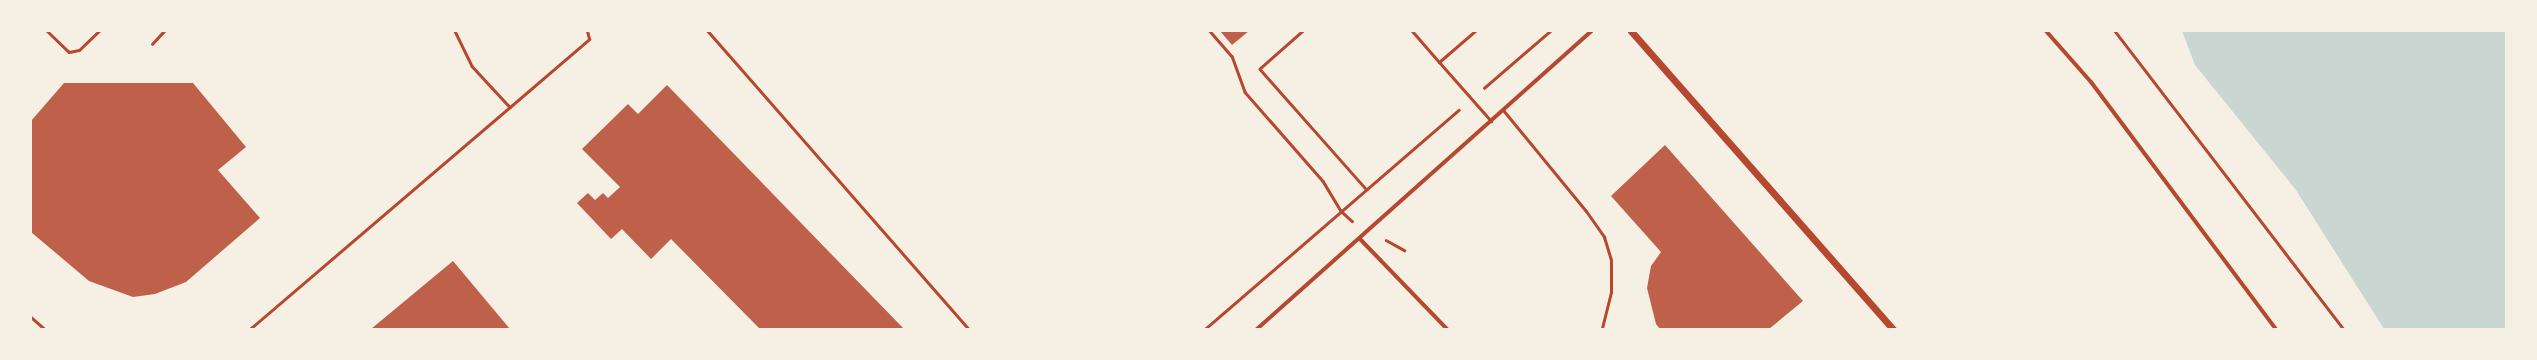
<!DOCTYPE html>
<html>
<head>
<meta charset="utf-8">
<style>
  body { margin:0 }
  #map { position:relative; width:2537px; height:360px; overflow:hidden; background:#f6efe4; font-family:"Work Sans",sans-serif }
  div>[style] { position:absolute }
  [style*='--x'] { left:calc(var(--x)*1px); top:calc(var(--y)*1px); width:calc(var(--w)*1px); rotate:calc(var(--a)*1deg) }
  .water>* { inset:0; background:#c9d6d2 }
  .building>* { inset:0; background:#bf614a }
  .path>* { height:2.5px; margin:-1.25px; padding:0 1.25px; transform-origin:1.25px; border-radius:1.25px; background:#b5482f }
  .service>* { height:3px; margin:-1.5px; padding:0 1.5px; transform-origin:1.5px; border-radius:1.5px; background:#b5482f }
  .minor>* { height:4px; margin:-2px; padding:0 2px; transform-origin:2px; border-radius:2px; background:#b5482f }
  .tertiary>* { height:7px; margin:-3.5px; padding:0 3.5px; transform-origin:3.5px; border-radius:3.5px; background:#b5482f }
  span { translate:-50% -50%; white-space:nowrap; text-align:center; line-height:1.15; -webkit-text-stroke:4px #f6efe4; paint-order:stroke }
  .frame { position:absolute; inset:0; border:32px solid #f6efe4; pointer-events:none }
</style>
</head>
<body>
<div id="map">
  <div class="water">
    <i style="clip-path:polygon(2182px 31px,2506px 31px,2506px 329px,2384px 329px,2296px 190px,2195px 65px)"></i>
  </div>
  <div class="building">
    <i style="clip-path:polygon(1220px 31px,1249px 31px,1232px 45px)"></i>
    <i style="clip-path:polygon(64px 83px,193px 83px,246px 147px,218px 170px,260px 218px,186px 282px,155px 294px,133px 297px,89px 281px,31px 232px,31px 121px)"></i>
    <i style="clip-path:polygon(667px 85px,904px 329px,760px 329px,671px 239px,651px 259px,622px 229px,611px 239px,577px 203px,588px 193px,595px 200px,603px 193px,608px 198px,620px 187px,582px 149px,628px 104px,638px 114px)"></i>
    <i style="clip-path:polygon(1665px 145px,1803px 301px,1769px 329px,1660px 329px,1656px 324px,1647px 288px,1651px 266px,1661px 252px,1611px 196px)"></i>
    <i style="clip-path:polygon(453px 261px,510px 329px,371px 329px)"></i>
  </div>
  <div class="path">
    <i style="--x:455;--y:31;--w:39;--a:64"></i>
    <i style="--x:472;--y:66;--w:56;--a:47.2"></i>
    <i style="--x:708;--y:31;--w:396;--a:48.8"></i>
    <i style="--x:1210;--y:31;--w:33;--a:49"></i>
    <i style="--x:1232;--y:56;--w:38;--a:70"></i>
    <i style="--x:1245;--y:92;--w:118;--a:48.8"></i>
    <i style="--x:1323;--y:181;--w:35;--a:59"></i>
    <i style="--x:1341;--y:211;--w:15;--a:42"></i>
    <i style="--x:1303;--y:31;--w:57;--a:138.5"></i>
    <i style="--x:1260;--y:69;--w:160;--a:48.5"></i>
    <i style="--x:2115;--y:31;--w:376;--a:52.5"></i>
    <i style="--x:152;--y:44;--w:18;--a:-47"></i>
    <i style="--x:1484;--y:88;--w:87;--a:-40.8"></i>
    <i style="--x:1386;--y:240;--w:21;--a:29"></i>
    <i style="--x:31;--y:317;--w:18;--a:41"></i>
    <i style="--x:250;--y:329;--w:446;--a:-40.5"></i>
    <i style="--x:589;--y:39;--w:8;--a:-104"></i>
    <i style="--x:1205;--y:329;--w:335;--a:-40.8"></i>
  </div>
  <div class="service">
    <i style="--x:47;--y:31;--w:30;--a:44"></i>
    <i style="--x:69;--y:52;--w:10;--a:-11"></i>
    <i style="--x:79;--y:50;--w:28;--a:-44"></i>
    <i style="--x:1412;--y:31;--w:41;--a:48.9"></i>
    <i style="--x:1439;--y:62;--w:48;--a:-40.7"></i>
    <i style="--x:1439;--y:62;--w:79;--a:48.6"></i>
    <i style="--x:1503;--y:110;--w:131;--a:50.6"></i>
    <i style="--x:1586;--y:211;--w:32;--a:55"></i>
    <i style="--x:1604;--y:237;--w:24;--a:73"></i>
    <i style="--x:1611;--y:260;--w:32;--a:90"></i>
    <i style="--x:1611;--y:292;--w:38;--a:104"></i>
  </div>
  <div class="minor">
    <i style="--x:2046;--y:31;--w:68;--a:48.6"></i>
    <i style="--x:2091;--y:82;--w:309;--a:53.2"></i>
    <i style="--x:1360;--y:239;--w:125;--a:46"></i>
    <i style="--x:1257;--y:329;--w:448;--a:-41.7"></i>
  </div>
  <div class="tertiary">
    <i style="--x:1631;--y:31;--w:397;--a:48.7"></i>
  </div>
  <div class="frame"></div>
</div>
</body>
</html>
